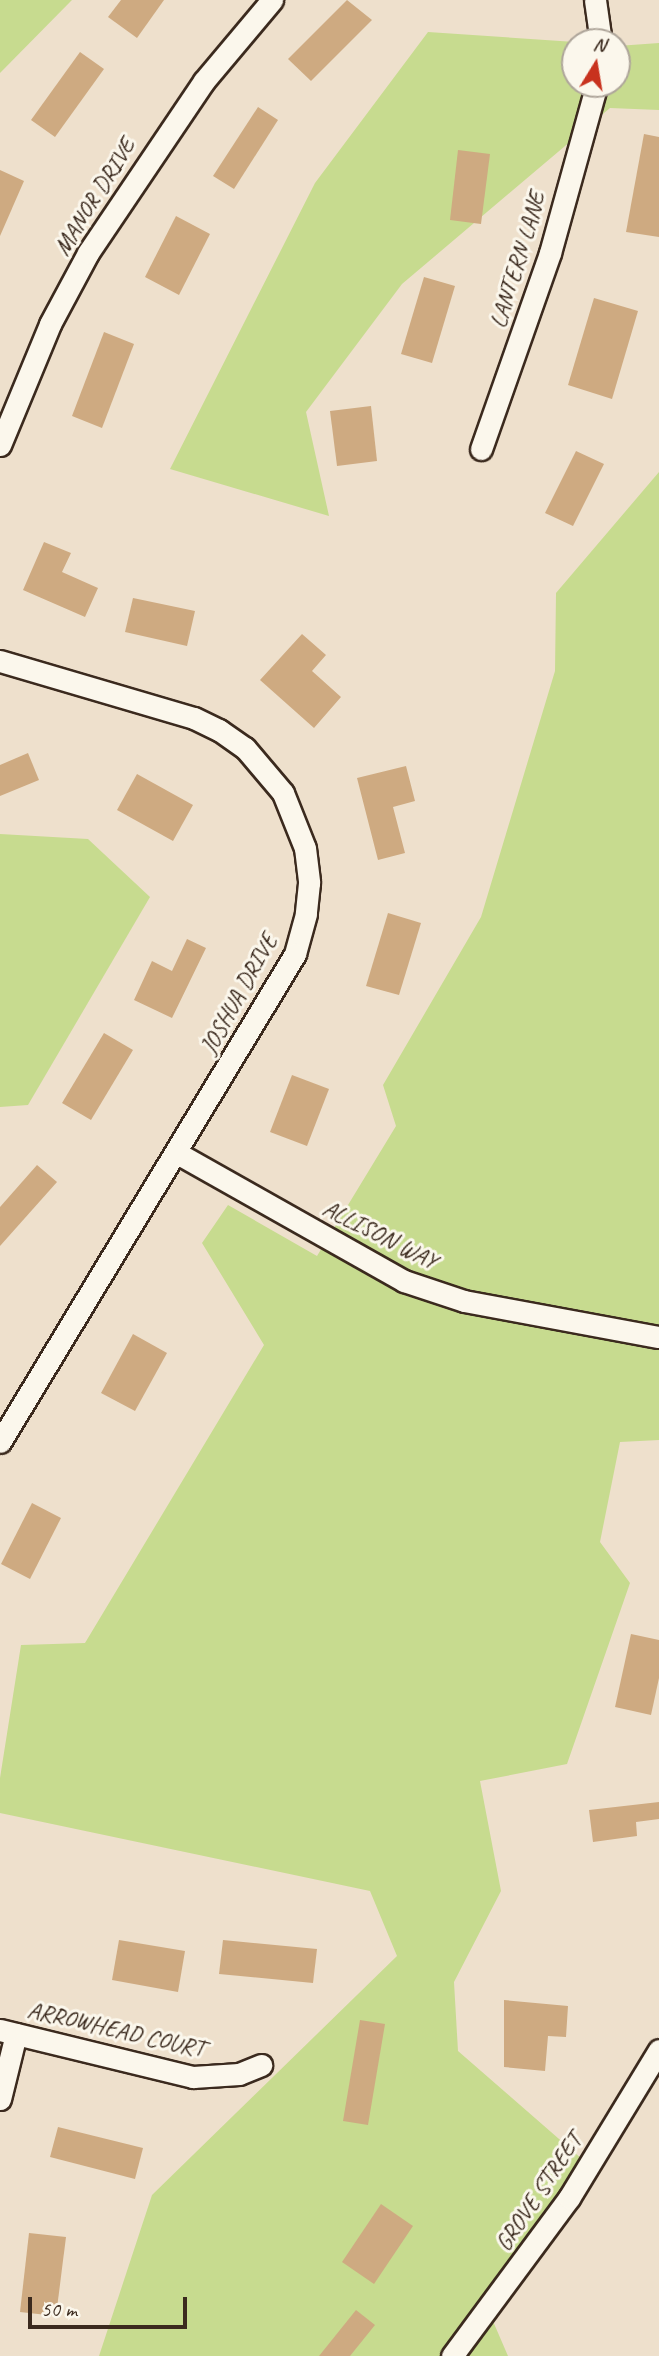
<!DOCTYPE html>
<html>
<head>
<meta charset="utf-8">
<style>
  body { margin:0 }
  #map { position:relative; width:659px; height:2356px; overflow:hidden; background:#eee0cc; font-family:Caveat,sans-serif }
  div>[style] { position:absolute }
  [style*='--x'] { left:calc(var(--x)*1px); top:calc(var(--y)*1px); width:calc(var(--w)*1px); rotate:calc(var(--a)*1deg) }
  .green>* { inset:0; background:#c7db8f }
  .building>* { inset:0; background:#ceaa81 }
  .roads { filter:drop-shadow(2px 0 #3b2a1e) drop-shadow(-2px 0 #3b2a1e) drop-shadow(0 2px #3b2a1e) drop-shadow(0 -2px #3b2a1e) }
  .street>* { height:21px; margin:-10.5px; padding:0 10.5px; transform-origin:10.5px; border-radius:10.5px; background:#fbf7ec }
  span { translate:-50% -50%; white-space:nowrap; text-align:center; line-height:1.15; -webkit-text-stroke:6px #fbf7ec; paint-order:stroke }
  .street-label { font-size:24px; color:#3b2a1e }
  .north { position:absolute; left:561px; top:28px; width:70px; height:70px; box-sizing:border-box; background:#fbf7ec; border:2px solid #aea59a; border-radius:50%; rotate:11deg; font-size:19px; font-weight:700; line-height:28px; text-align:center; color:#3b2a1e }
  .north::after { content:''; display:block; margin:auto; width:24px; height:32px; background:#c8321e; clip-path:polygon(50% 0,100% 100%,50% 72%,0 100%) }
  .scale { position:absolute; left:28px; top:2297px; width:159px; height:32px; box-sizing:border-box; border:4px solid #3b2a1e; border-top:0; padding-left:9px; font-size:21px; line-height:24px; white-space:nowrap; color:#3b2a1e; -webkit-text-stroke:5px #fbf7ec; paint-order:stroke }
</style>
</head>
<body>
<div id="map">
  <div class="green">
    <i style="clip-path:polygon(0 0,72px 0,0 73px)"></i>
    <i style="clip-path:polygon(428px 32px,575px 42px,575px 84px,617px 84px,617px 46px,659px 43px,659px 110px,610px 108px,402px 284px,306px 412px,329px 516px,170px 469px,315px 183px)"></i>
    <i style="clip-path:polygon(659px 472px,659px 1440px,620px 1442px,600px 1542px,630px 1583px,567px 1764px,480px 1781px,501px 1891px,454px 1982px,458px 2051px,590px 2166px,489px 2312px,508px 2356px,99px 2356px,152px 2195px,397px 1956px,370px 1891px,0 1813px,0 1778px,21px 1645px,85px 1643px,264px 1345px,202px 1243px,228px 1205px,317px 1256px,396px 1126px,383px 1085px,481px 917px,555px 671px,556px 593px)"></i>
    <i style="clip-path:polygon(0 834px,88px 839px,150px 897px,28px 1105px,0 1107px)"></i>
  </div>
  <div class="building">
    <i style="clip-path:polygon(121px 0,164px 0,137px 38px,108px 17px)"></i>
    <i style="clip-path:polygon(347px 0,372px 20px,311px 81px,288px 59px)"></i>
    <i style="clip-path:polygon(80px 52px,104px 69px,55px 137px,31px 120px)"></i>
    <i style="clip-path:polygon(258px 107px,278px 120px,234px 189px,213px 176px)"></i>
    <i style="clip-path:polygon(644px 134px,659px 137px,659px 237px,626px 232px)"></i>
    <i style="clip-path:polygon(458px 150px,490px 154px,481px 224px,450px 220px)"></i>
    <i style="clip-path:polygon(0 170px,24px 181px,0 236px)"></i>
    <i style="clip-path:polygon(176px 216px,210px 234px,179px 295px,145px 277px)"></i>
    <i style="clip-path:polygon(424px 277px,455px 286px,432px 363px,401px 354px)"></i>
    <i style="clip-path:polygon(594px 298px,638px 311px,612px 399px,568px 385px)"></i>
    <i style="clip-path:polygon(104px 332px,134px 344px,102px 428px,72px 416px)"></i>
    <i style="clip-path:polygon(371px 406px,377px 461px,337px 466px,330px 411px)"></i>
    <i style="clip-path:polygon(576px 451px,604px 464px,573px 526px,545px 513px)"></i>
    <i style="clip-path:polygon(44px 542px,71px 553px,62px 572px,98px 588px,85px 617px,23px 590px)"></i>
    <i style="clip-path:polygon(133px 598px,195px 611px,187px 646px,125px 632px)"></i>
    <i style="clip-path:polygon(302px 634px,326px 655px,312px 671px,341px 697px,314px 728px,260px 680px)"></i>
    <i style="clip-path:polygon(28px 753px,39px 780px,0 796px,0 765px)"></i>
    <i style="clip-path:polygon(406px 766px,415px 801px,393px 807px,405px 853px,378px 860px,357px 778px)"></i>
    <i style="clip-path:polygon(137px 774px,193px 805px,173px 841px,117px 810px)"></i>
    <i style="clip-path:polygon(388px 913px,421px 923px,399px 995px,366px 986px)"></i>
    <i style="clip-path:polygon(187px 939px,206px 948px,172px 1018px,134px 1000px,152px 961px,172px 971px)"></i>
    <i style="clip-path:polygon(104px 1033px,133px 1050px,91px 1120px,62px 1103px)"></i>
    <i style="clip-path:polygon(292px 1075px,329px 1089px,307px 1146px,270px 1132px)"></i>
    <i style="clip-path:polygon(37px 1165px,57px 1182px,0 1246px,0 1207px)"></i>
    <i style="clip-path:polygon(133px 1334px,167px 1353px,135px 1411px,101px 1393px)"></i>
    <i style="clip-path:polygon(32px 1503px,61px 1518px,30px 1579px,1px 1564px)"></i>
    <i style="clip-path:polygon(631px 1634px,659px 1640px,659px 1678px,651px 1715px,615px 1707px)"></i>
    <i style="clip-path:polygon(659px 1802px,659px 1819px,636px 1822px,637px 1836px,593px 1842px,589px 1810px)"></i>
    <i style="clip-path:polygon(119px 1940px,185px 1951px,178px 1992px,112px 1980px)"></i>
    <i style="clip-path:polygon(223px 1940px,317px 1949px,313px 1983px,219px 1974px)"></i>
    <i style="clip-path:polygon(504px 2000px,568px 2006px,566px 2037px,548px 2036px,545px 2071px,504px 2067px)"></i>
    <i style="clip-path:polygon(360px 2020px,385px 2024px,368px 2125px,343px 2121px)"></i>
    <i style="clip-path:polygon(58px 2127px,143px 2148px,135px 2179px,50px 2157px)"></i>
    <i style="clip-path:polygon(381px 2204px,413px 2226px,374px 2284px,342px 2262px)"></i>
    <i style="clip-path:polygon(29px 2233px,66px 2237px,56px 2316px,20px 2312px)"></i>
    <i style="clip-path:polygon(356px 2310px,375px 2325px,350px 2356px,319px 2356px)"></i>
  </div>
  <div class="roads">
    <div class="street">
      <i style="--x:595;--y:0;--w:42;--a:81.9"></i>
      <i style="--x:0;--y:445;--w:131;--a:-67.5"></i>
      <i style="--x:50;--y:324;--w:81;--a:-61.8"></i>
      <i style="--x:88;--y:253;--w:207;--a:-56"></i>
      <i style="--x:204;--y:81;--w:106;--a:-50"></i>
      <i style="--x:481;--y:449;--w:208;--a:-70.6"></i>
      <i style="--x:550;--y:253;--w:175;--a:-74.5"></i>
      <i style="--x:0;--y:661;--w:202;--a:16.4"></i>
      <i style="--x:194;--y:718;--w:28;--a:26"></i>
      <i style="--x:219;--y:730;--w:32;--a:35"></i>
      <i style="--x:245;--y:748;--w:59;--a:49.8"></i>
      <i style="--x:283;--y:793;--w:59;--a:68.2"></i>
      <i style="--x:305;--y:848;--w:35;--a:83"></i>
      <i style="--x:309;--y:883;--w:31;--a:96"></i>
      <i style="--x:306;--y:914;--w:41;--a:105.4"></i>
      <i style="--x:295;--y:954;--w:570;--a:121.15"></i>
      <i style="--x:177;--y:1153;--w:261;--a:29.4"></i>
      <i style="--x:404;--y:1281;--w:63;--a:18.4"></i>
      <i style="--x:464;--y:1301;--w:198;--a:10.5"></i>
      <i style="--x:0;--y:2030;--w:199;--a:13.7"></i>
      <i style="--x:193;--y:2077;--w:46;--a:-3.7"></i>
      <i style="--x:239;--y:2074;--w:24;--a:-22"></i>
      <i style="--x:0;--y:2099;--w:67;--a:-76.2"></i>
      <i style="--x:452;--y:2356;--w:197;--a:-53.5"></i>
      <i style="--x:569;--y:2198;--w:173;--a:-58.7"></i>
    </div>
  </div>
  <div class="street-label">
    <span style="left:95px;top:197px;rotate:-58deg">MANOR DRIVE</span>
    <span style="left:518px;top:260px;rotate:-73deg">LANTERN LANE</span>
    <span style="left:239px;top:994px;rotate:-61deg">JOSHUA DRIVE</span>
    <span style="left:380px;top:1235px;rotate:27deg">ALLISON WAY</span>
    <span style="left:116px;top:2030px;rotate:13deg">ARROWHEAD COURT</span>
    <span style="left:539px;top:2192px;rotate:-56deg">GROVE STREET</span>
  </div>
  <div class="north">N</div>
  <div class="scale">50 m</div>
</div>
</body>
</html>
